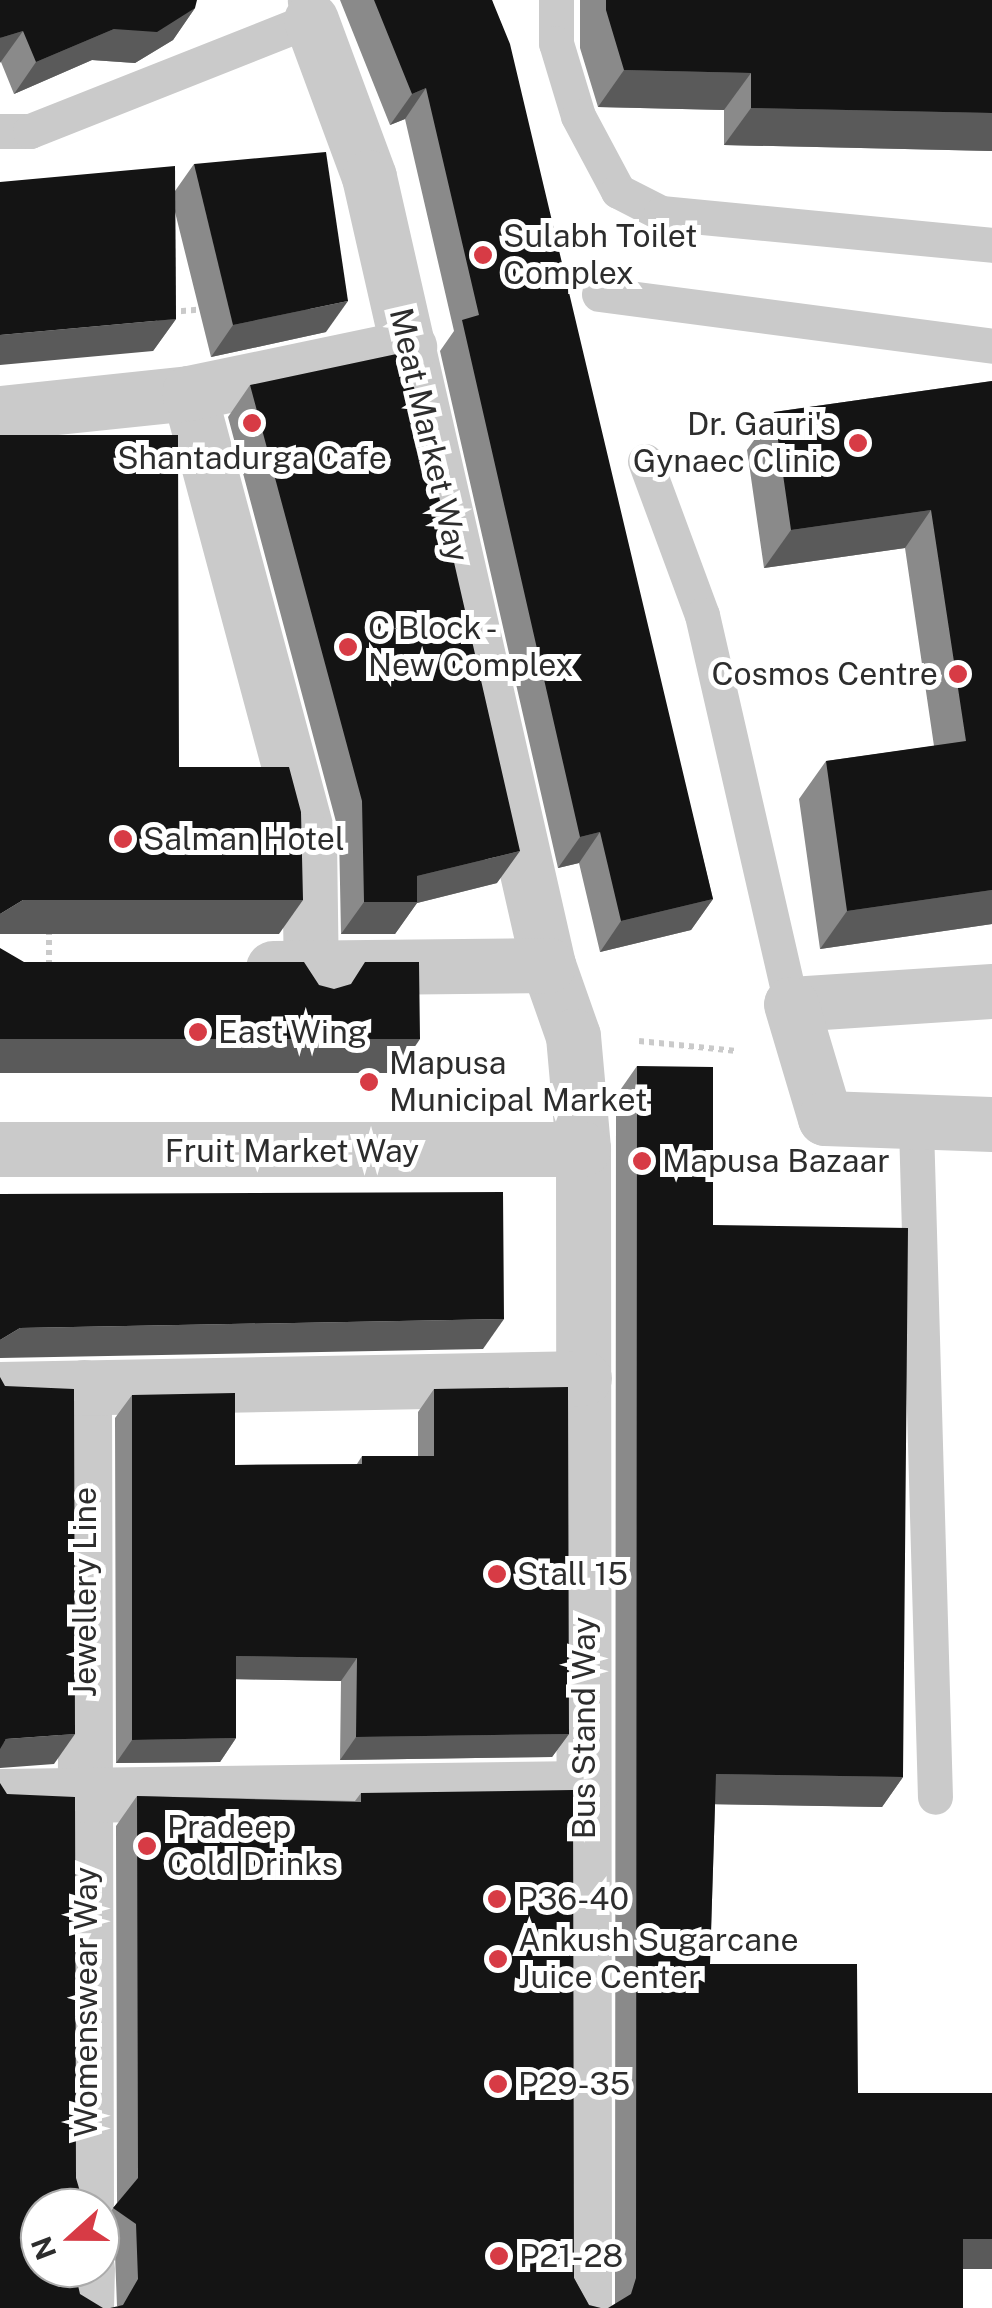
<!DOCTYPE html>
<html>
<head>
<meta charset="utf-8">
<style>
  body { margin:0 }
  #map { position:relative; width:992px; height:2308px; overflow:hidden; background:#fff; font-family:"Public Sans",sans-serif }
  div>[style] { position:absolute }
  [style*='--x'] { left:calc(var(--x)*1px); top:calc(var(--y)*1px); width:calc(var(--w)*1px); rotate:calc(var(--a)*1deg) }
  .path>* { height:6px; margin-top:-3px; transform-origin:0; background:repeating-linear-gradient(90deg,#cacaca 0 5px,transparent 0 10px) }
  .lane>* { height:35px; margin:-17.5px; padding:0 17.5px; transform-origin:17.5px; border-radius:17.5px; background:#cacaca }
  .street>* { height:55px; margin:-27.5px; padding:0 27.5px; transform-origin:27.5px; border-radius:27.5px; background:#cacaca }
  .wall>* { inset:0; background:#8a8a8a }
  .shaded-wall>* { inset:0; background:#5a5a5a }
  .building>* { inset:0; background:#141414 }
  .dots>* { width:28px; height:28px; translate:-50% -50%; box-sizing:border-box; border:5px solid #fff; border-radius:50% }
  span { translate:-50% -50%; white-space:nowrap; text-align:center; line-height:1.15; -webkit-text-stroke:10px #fff; paint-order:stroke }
  .poi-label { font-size:32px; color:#2d2d2d }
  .left { translate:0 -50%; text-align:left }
  .right { translate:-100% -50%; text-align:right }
  .street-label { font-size:32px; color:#2d2d2d }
  .north { position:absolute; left:20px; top:2188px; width:100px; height:100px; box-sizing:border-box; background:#fff; border:2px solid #ababab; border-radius:50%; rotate:249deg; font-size:28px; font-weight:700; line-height:40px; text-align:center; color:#2d2d2d }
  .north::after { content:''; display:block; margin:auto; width:35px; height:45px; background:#d73b45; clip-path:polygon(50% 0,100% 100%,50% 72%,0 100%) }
</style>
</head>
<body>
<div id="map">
  <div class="path">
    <i style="--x:171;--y:312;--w:32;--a:-5"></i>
    <i style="--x:49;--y:965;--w:38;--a:-90"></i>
    <i style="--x:639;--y:1041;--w:98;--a:5.9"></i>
  </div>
  <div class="lane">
    <i style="--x:556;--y:0;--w:43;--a:90"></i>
    <i style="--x:556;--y:43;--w:76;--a:73.2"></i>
    <i style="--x:578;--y:116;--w:85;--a:61.9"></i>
    <i style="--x:618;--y:191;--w:48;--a:27.1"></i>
    <i style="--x:661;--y:213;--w:333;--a:5.5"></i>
    <i style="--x:0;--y:131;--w:30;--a:0"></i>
    <i style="--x:30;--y:131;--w:302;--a:-21.6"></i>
    <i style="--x:311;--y:20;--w:20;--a:-108"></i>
    <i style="--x:599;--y:294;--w:396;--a:7.5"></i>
    <i style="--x:645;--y:461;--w:164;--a:69.7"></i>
    <i style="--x:702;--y:615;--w:399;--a:77.1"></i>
    <i style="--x:916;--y:1126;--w:671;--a:88.38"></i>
  </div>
  <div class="street">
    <i style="--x:311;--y:20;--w:167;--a:69.7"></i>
    <i style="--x:369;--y:177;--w:808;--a:77.2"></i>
    <i style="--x:548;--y:965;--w:75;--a:70.6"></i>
    <i style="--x:573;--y:1036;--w:113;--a:84.9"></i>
    <i style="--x:583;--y:1149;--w:1159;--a:89.95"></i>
    <i style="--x:189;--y:393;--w:464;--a:75"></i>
    <i style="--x:309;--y:841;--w:151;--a:89.2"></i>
    <i style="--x:0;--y:413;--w:190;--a:-6"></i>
    <i style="--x:189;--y:393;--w:225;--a:-11.8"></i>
    <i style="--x:273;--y:968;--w:275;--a:-0.6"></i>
    <i style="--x:992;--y:991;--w:201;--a:176.3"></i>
    <i style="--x:791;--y:1004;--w:119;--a:73.4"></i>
    <i style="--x:825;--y:1118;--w:167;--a:2.1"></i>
    <i style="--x:0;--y:1149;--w:583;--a:0"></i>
    <i style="--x:84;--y:1387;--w:821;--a:89.86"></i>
    <i style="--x:0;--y:1389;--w:584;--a:-1.08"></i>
    <i style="--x:0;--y:1796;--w:583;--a:-0.79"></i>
    <i style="--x:86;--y:2308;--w:40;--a:-88.6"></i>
  </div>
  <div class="wall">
    <i style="clip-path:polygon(0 0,195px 8px,173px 40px,135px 63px,92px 60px,14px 94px,1px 62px)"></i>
    <i style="clip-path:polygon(340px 0,492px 0,713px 899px,691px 930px,600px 952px,579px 863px,558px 868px,440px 351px,454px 331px,405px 119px,390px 125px)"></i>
    <i style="clip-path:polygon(580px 0,992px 0,992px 151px,724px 145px,724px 110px,598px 107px,580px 48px)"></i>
    <i style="clip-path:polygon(194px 164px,326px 332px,211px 357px,175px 212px,176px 319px,153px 351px,175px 191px)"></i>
    <i style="clip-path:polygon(992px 381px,992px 924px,820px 949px,799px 799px,826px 761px,934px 746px,905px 548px,764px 568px,747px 450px,774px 412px)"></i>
    <i style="clip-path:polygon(250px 385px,497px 883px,417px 903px,395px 934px,341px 934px,339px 833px,228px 417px)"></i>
    <i style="clip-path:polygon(637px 1066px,713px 1225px,903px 1777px,882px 1807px,715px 1804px,710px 1964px,858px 2093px,992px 2269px,963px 2269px,615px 2304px,616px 1096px)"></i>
    <i style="clip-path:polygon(434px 1389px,569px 1734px,552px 1757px,340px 1760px,341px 1681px,236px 1679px,236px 1738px,220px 1762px,116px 1763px,115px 1418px,132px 1395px,235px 1465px,357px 1464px,362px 1456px,418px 1456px,418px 1412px)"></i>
    <i style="clip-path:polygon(361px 1793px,574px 2278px,589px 2305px,117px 2306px,115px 2254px,100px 2244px,100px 2226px,117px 2203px,116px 1826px,137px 1796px,355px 1801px)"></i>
  </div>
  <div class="shaded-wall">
    <i style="clip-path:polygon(195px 8px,173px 40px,135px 63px,92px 60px,14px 94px,36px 62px,114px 29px)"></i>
    <i style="clip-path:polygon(23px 31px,0 63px,0 38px)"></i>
    <i style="clip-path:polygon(624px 70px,751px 73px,724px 110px,598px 107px)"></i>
    <i style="clip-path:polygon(426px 88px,405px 119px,390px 125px,412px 94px)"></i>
    <i style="clip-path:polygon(751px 108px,992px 113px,992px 151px,724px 145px)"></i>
    <i style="clip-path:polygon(348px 301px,326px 332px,211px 357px,233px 325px)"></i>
    <i style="clip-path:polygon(176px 319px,153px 351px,0 365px,0 335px)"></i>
    <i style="clip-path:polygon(931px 510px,905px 548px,764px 568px,791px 530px)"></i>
    <i style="clip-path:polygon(600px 832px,579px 863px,558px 868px,580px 837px)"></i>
    <i style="clip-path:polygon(520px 851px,497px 883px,417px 903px,395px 934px,341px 934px,364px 902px,417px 876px)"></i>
    <i style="clip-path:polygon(992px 890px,992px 924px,820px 949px,847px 911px)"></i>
    <i style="clip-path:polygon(713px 899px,691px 930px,600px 952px,621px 921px)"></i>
    <i style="clip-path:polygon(23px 900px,303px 900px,279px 934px,0 934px,0 914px)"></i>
    <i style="clip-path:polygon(0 1039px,420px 1039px,397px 1073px,0 1073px)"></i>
    <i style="clip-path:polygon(504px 1319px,483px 1349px,0 1358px,0 1340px,20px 1328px)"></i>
    <i style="clip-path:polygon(236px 1656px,357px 1658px,341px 1681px,219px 1679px)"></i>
    <i style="clip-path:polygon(75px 1734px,54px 1764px,0 1768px,0 1747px,6px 1739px)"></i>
    <i style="clip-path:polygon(569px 1734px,552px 1757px,340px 1760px,356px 1737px)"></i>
    <i style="clip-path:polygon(236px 1738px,220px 1762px,116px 1763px,132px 1740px)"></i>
    <i style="clip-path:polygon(716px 1774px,903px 1777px,882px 1807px,695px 1804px)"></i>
    <i style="clip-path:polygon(963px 2239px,992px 2239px,992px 2269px,942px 2269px)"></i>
  </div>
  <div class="building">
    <i style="clip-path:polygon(0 0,197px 0,195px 8px,157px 32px,114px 29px,36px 62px,23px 31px,0 38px)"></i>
    <i style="clip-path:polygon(374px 0,492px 0,510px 44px,713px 899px,621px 921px,600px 832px,580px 837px,462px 320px,479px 315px,426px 88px,412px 94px)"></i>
    <i style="clip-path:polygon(606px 0,992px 0,992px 113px,751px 108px,751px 73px,624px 70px,606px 10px)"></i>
    <i style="clip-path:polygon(326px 152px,348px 301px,233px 325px,194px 164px)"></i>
    <i style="clip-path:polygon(175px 166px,176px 319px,0 335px,0 182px)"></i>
    <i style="clip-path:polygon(406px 352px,520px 851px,417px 876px,417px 902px,364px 902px,362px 801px,250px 385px)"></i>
    <i style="clip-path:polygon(992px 381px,992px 890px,847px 911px,826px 761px,966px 741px,931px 510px,791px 530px,774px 412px)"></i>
    <i style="clip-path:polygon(0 435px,178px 435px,179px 767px,289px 767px,301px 812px,303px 900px,23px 900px,0 914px)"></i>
    <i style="clip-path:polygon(0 948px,24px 962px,304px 962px,319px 985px,334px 989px,351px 984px,365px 962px,419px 962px,420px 1039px,0 1039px)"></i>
    <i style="clip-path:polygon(637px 1066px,713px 1067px,713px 1225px,908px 1228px,903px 1777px,716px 1774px,710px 1964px,857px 1964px,858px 2093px,992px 2093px,992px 2239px,963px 2239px,963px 2308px,608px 2308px,631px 2294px,636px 2278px)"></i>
    <i style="clip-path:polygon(503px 1192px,504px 1319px,20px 1328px,0 1340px,0 1194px)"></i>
    <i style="clip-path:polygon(0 1377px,5px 1386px,74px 1389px,75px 1734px,6px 1739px,0 1749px)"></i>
    <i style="clip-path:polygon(568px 1387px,569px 1734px,356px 1737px,357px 1658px,236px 1656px,236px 1738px,132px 1740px,132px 1395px,235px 1393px,235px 1465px,362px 1464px,362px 1456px,434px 1456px,434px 1389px)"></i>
    <i style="clip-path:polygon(0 1783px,7px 1794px,75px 1797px,76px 2178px,81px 2195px,102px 2208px,100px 2210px,100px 2208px,40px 2208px,40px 2268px,77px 2268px,76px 2277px,80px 2294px,103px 2308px,0 2308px)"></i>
    <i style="clip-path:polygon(573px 1790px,574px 2278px,589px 2305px,601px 2308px,110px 2308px,123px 2305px,138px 2279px,136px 2224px,113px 2208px,138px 2178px,137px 1796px,361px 1802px,361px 1793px)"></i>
  </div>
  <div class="dots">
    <i style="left:483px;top:255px;background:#d73b45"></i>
    <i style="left:252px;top:423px;background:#d73b45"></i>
    <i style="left:858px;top:443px;background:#d73b45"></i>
    <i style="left:348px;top:647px;background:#d73b45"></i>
    <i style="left:958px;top:674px;background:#d73b45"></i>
    <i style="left:123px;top:839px;background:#d73b45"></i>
    <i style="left:198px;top:1032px;background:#d73b45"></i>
    <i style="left:369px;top:1082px;background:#d73b45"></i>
    <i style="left:642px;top:1161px;background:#d73b45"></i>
    <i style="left:497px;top:1574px;background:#d73b45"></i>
    <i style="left:147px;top:1846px;background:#d73b45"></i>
    <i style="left:497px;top:1899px;background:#d73b45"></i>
    <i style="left:498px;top:1959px;background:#d73b45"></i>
    <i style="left:498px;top:2084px;background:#d73b45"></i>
    <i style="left:499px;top:2256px;background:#d73b45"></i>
  </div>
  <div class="poi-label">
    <span class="left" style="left:503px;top:255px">Sulabh Toilet<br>Complex</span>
    <span class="right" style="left:836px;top:443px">Dr. Gauri's<br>Gynaec Clinic</span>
    <span style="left:252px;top:458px">Shantadurga Cafe</span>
    <span class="left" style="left:368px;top:647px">C Block -<br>New Complex</span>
    <span class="right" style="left:938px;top:674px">Cosmos Centre</span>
    <span class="left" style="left:143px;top:839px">Salman Hotel</span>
    <span class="left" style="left:218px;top:1032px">East Wing</span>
    <span class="left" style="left:389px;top:1082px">Mapusa<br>Municipal Market</span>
    <span class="left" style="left:662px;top:1161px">Mapusa Bazaar</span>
    <span class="left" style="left:517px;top:1574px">Stall 15</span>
    <span class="left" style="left:167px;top:1846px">Pradeep<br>Cold Drinks</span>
    <span class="left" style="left:517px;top:1899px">P36-40</span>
    <span class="left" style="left:518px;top:1959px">Ankush Sugarcane<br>Juice Center</span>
    <span class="left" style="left:518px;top:2084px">P29-35</span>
    <span class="left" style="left:519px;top:2256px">P21-28</span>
  </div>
  <div class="street-label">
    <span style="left:429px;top:435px;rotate:77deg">Meat Market Way</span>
    <span style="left:292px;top:1151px">Fruit Market Way</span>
    <span style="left:85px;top:1592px;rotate:-90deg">Jewellery Line</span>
    <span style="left:584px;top:1728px;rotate:-90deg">Bus Stand Way</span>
    <span style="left:86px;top:2002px;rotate:-90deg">Womenswear Way</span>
  </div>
  <div class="north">N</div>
</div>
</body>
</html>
